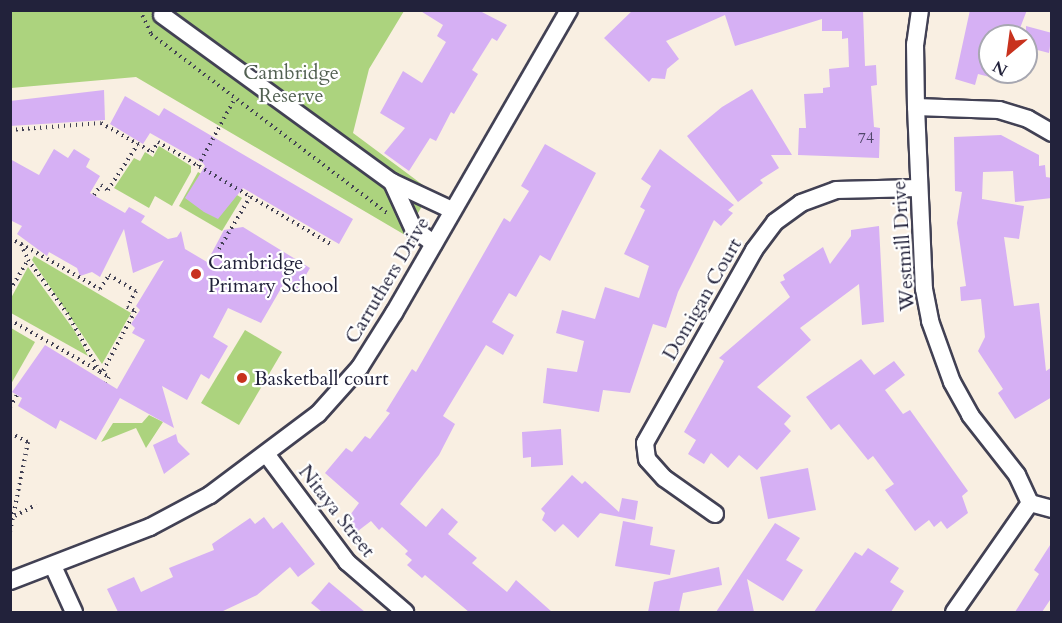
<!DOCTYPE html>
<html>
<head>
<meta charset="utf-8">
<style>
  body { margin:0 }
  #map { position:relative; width:1062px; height:623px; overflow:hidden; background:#f9efe2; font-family:Cardo,serif }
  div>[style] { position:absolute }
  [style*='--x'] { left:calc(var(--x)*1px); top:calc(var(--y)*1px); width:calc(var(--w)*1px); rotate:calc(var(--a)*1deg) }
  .green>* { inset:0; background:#acd37e }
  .building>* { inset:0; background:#d6b0f4 }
  .path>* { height:4px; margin-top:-2px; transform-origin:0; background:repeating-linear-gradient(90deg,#424154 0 1.5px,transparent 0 6px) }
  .roads { filter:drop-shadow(2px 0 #424154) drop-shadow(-2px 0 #424154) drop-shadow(0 2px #424154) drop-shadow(0 -2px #424154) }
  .street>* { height:16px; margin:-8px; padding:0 8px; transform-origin:8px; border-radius:8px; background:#fff }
  .dots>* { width:16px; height:16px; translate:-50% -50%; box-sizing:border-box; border:3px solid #fff; border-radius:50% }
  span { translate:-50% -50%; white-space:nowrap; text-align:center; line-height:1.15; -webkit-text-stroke:4.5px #fff; paint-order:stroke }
  .number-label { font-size:16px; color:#4f4669 }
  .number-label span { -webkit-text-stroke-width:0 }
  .park-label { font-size:20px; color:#526052 }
  .street-label { font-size:20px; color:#22223b }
  .poi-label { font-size:20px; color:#22223b }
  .left { translate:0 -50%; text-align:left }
  .frame { position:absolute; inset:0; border:12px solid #22223b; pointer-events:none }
  .north { position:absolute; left:978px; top:24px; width:60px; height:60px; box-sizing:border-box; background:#fff; border:2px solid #a7a7b1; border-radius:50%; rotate:209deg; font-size:16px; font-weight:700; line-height:24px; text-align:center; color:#22223b }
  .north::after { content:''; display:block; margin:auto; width:21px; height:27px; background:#c8321e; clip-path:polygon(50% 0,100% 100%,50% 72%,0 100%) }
</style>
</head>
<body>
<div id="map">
  <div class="green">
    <i style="clip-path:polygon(11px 11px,404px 11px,369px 69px,353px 133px,431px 191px,405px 235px,136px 77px,11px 88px)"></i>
    <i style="clip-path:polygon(159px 146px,191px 166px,191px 172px,172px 206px,155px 196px,149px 208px,114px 188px,134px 158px,140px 161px,145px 152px,153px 157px)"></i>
    <i style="clip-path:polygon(198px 172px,242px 198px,222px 231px,179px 206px)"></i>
    <i style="clip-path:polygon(34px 256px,131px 313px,102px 364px,32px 260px)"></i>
    <i style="clip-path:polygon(28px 267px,74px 330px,88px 356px,11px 313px,11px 298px)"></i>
    <i style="clip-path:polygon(11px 328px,35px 342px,11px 384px)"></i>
    <i style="clip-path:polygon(245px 330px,282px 352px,239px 425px,201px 403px)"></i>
    <i style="clip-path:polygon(149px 415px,163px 422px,146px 448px,136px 428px,101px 442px,113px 423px,142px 423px)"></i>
  </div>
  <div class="building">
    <i style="clip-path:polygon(419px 10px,478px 10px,507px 25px,497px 41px,492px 38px,472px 70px,478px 74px,454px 114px,451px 112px,436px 141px,430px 138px,409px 171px,384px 153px,405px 128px,380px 113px,403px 71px,422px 83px,446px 42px,437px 36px,443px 25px)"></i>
    <i style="clip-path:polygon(633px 10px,863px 10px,865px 66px,876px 65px,877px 85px,871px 86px,874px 127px,880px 128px,879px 158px,798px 155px,799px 128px,806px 128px,804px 94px,823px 93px,823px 88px,830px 87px,829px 69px,849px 67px,848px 38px,842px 39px,842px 31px,822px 31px,822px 19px,735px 46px,725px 15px,666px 41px,679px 59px,667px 69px,665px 79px,652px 78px,649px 82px,604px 38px)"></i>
    <i style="clip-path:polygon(970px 10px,1027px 10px,1017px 36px,990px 36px,990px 77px,978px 74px,975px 85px,955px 79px)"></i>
    <i style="clip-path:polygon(1026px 26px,1052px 33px,1049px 53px,1026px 47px)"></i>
    <i style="clip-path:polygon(752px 89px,792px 155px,771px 155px,779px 168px,760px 180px,763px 183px,738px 202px,687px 136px,722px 107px)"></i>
    <i style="clip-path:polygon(104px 90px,105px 120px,10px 126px,10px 101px)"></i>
    <i style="clip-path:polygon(125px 96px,159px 116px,164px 108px,353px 219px,339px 244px,243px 188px,218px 219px,204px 212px,185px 198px,205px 166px,203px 163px,150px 133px,143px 144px,110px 124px)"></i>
    <i style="clip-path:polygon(1001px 135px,1039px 155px,1039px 166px,1045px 165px,1046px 177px,1052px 178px,1052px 198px,1015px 202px,1013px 171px,983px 172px,982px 199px,1024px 206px,1019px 239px,1004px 237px,1014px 306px,1039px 303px,1046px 371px,1052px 367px,1052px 397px,1015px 419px,998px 393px,1003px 389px,978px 351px,985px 337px,981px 299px,961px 301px,960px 287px,966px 286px,957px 223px,962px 192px,955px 191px,954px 137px)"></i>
    <i style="clip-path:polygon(545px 144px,596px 173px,550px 261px,540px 255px,516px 297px,509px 293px,492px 322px,514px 335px,503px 355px,486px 345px,443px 416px,455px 424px,439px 455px,400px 504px,426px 527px,442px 508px,458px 522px,448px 534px,477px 558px,472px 563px,507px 592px,516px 580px,552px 612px,469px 612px,425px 575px,422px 578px,407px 565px,412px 560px,405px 554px,408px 551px,382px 527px,379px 530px,371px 521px,354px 534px,345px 522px,359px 503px,325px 473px,346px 448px,352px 452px,365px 436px,370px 439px,390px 413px,386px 411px,412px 369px,416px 372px,504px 218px,510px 222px,529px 191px,521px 186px)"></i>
    <i style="clip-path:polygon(54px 149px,68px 158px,74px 149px,90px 159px,86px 167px,100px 176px,90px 193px,125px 213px,129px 207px,145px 216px,141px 222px,168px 239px,177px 237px,181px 231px,185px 249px,207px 262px,224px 230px,243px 227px,310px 268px,296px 292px,283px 285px,261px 323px,228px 308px,213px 337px,228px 346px,209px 379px,201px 374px,187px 400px,162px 386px,174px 428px,120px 398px,96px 440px,60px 420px,56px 429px,18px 406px,22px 398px,12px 392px,45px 345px,117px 389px,145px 340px,132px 333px,135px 328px,131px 324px,140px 310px,136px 306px,164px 260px,133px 273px,124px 229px,100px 277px,92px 272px,80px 276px,77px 268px,49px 252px,47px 256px,17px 234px,22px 226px,10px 220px,10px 159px,39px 175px)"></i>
    <i style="clip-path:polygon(660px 149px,734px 205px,728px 210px,733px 213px,721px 226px,714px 220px,678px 292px,666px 328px,653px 324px,630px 393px,603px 390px,599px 412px,543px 403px,547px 368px,577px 372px,584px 341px,556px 333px,562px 310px,595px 319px,605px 287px,639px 298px,649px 266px,624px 254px,645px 210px,640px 207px,651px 186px,641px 179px)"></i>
    <i style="clip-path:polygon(879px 226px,884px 322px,862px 325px,859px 284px,800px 328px,811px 340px,757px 387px,791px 416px,784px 424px,791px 431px,757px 470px,739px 455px,728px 468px,711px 453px,704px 464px,688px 454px,696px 440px,684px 432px,724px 361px,719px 358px,790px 297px,780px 282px,785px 280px,783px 275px,823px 247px,830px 264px,851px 236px,851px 230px)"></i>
    <i style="clip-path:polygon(861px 359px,874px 375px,894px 361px,905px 375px,885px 390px,903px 414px,910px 410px,968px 491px,962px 496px,968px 513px,947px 529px,941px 521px,934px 527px,929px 520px,915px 531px,885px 490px,894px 484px,873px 456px,868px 460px,839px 424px,831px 430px,806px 397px)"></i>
    <i style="clip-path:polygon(561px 429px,563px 465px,531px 467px,531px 457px,523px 458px,522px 432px)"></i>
    <i style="clip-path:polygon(176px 434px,178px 442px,190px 454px,164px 474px,153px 445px)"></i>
    <i style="clip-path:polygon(808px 468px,816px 510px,768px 519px,760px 477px)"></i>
    <i style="clip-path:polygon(572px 475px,582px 484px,585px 481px,619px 512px,622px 498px,638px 501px,635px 520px,600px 513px,578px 538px,563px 524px,555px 532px,542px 520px,545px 513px,541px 509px)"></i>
    <i style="clip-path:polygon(264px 517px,273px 529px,282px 522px,315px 564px,298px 577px,290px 567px,257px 595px,221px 612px,118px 612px,107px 589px,134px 577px,141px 592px,173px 577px,169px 568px,214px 550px,212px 544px,250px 518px,255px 524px)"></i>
    <i style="clip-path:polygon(623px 521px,653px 527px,650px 545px,675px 550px,670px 575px,615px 566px)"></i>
    <i style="clip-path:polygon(775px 523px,800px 538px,786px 560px,803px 570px,783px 601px,747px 579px,754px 612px,716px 612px)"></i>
    <i style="clip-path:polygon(1052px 542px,1052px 597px,1042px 612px,1015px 612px,1039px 574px,1034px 570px)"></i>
    <i style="clip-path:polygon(868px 548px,899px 568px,890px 582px,904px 591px,891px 612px,814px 612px,855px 552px,862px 556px)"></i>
    <i style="clip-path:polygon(719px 567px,722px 585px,683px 593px,679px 612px,648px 612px,654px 582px)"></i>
    <i style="clip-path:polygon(329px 582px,365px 612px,322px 612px,311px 603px)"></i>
  </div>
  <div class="path">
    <i style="--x:140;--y:10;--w:26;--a:65"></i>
    <i style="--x:151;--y:34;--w:296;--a:37.2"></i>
    <i style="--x:10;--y:130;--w:91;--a:-4.4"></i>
    <i style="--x:101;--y:123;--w:59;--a:29.6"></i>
    <i style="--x:152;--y:152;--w:12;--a:-59"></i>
    <i style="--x:158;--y:142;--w:202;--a:30.6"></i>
    <i style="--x:198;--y:166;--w:77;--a:-61.4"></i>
    <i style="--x:94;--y:195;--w:12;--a:-55"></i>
    <i style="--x:101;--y:185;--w:9;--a:36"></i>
    <i style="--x:108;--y:190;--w:55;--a:-56.9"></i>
    <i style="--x:10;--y:238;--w:13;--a:29"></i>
    <i style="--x:21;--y:244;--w:17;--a:66"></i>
    <i style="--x:28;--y:260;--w:66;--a:53.7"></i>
    <i style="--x:67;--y:313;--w:68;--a:60.8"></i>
    <i style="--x:100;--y:372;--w:10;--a:29"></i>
    <i style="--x:109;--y:377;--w:6;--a:121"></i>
    <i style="--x:21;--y:244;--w:91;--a:29.7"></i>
    <i style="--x:100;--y:289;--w:17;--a:-57"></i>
    <i style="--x:109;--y:275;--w:31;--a:31"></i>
    <i style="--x:136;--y:291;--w:18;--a:119"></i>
    <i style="--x:127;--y:307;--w:9;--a:27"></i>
    <i style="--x:135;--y:311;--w:70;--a:118"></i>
    <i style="--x:219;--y:249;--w:61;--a:-59.2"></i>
    <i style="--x:10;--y:290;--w:35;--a:-59"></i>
    <i style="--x:10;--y:320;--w:103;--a:29.8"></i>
    <i style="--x:10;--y:407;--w:14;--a:-60"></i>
    <i style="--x:10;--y:433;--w:20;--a:27"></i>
    <i style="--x:28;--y:442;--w:92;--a:101.3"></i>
    <i style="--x:15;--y:516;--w:24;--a:-28"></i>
  </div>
  <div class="roads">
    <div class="street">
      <i style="--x:920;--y:10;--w:34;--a:98"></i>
      <i style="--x:915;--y:44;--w:63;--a:89.1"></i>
      <i style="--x:916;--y:107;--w:182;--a:87.5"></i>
      <i style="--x:924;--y:289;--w:33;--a:79"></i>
      <i style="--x:930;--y:321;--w:65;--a:70.2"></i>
      <i style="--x:952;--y:382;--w:38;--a:61"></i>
      <i style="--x:970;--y:415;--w:76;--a:51.9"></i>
      <i style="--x:1017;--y:475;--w:31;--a:65"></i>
      <i style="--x:1030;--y:503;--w:23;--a:15"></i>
      <i style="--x:162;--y:15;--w:284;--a:36"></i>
      <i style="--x:392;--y:182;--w:66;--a:25"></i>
      <i style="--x:916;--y:107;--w:83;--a:2.1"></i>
      <i style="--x:999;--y:110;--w:30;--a:17"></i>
      <i style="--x:1028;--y:119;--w:28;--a:30"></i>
      <i style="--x:392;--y:182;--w:51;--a:65.5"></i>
      <i style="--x:413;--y:228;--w:26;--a:37"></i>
      <i style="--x:267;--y:455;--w:134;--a:53.2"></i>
      <i style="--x:347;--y:562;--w:77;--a:40.8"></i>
      <i style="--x:715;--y:514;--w:62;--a:-144.8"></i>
      <i style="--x:664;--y:478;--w:25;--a:-132"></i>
      <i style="--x:647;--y:459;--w:16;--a:-97"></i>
      <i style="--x:645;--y:443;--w:222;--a:-60.5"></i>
      <i style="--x:754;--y:250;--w:35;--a:-53"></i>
      <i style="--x:775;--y:222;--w:32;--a:-36"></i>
      <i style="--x:801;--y:203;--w:37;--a:-20"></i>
      <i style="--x:836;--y:190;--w:83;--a:-1.4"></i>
      <i style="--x:53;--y:566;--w:51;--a:65.5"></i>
      <i style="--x:10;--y:581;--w:150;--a:-21.1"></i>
      <i style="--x:150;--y:527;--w:68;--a:-28.1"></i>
      <i style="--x:210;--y:495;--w:135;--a:-36.9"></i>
      <i style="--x:318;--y:414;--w:63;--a:-48.2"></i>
      <i style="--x:360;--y:367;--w:64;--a:-57.8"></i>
      <i style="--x:394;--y:313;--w:350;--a:-60"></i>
      <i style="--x:954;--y:612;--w:133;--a:-55.1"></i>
    </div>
  </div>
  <div class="dots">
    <i style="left:196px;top:274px;background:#c8321e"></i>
    <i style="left:242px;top:378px;background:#c8321e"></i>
  </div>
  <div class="number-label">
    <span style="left:866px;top:138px">74</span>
  </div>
  <div class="park-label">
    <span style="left:291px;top:84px">Cambridge<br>Reserve</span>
  </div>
  <div class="street-label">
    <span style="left:903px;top:246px;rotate:-94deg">Westmill Drive</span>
    <span style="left:387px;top:280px;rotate:-59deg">Carruthers Drive</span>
    <span style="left:702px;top:299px;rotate:-60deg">Domigan Court</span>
    <span style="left:337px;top:511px;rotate:52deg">Nitaya Street</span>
  </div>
  <div class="poi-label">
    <span class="left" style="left:208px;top:274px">Cambridge<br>Primary School</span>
    <span class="left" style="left:254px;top:378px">Basketball court</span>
  </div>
  <div class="frame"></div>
  <div class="north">N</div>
</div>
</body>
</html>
